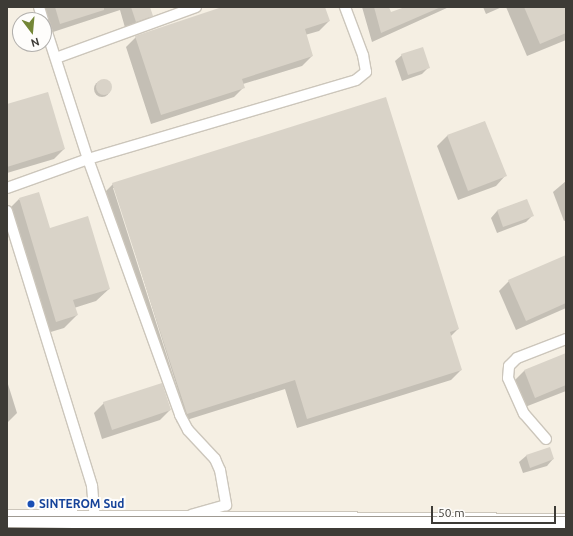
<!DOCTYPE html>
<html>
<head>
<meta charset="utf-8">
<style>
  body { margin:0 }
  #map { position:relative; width:573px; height:536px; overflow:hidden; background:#f5efe3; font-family:Ubuntu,sans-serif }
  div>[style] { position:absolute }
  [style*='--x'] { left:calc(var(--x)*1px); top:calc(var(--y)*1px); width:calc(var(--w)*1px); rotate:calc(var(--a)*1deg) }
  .shadow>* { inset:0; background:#0003 }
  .round { border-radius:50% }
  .building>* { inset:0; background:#d9d3c8 }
  .roads { filter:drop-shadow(1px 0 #ccc6bb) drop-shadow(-1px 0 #ccc6bb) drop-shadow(0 1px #ccc6bb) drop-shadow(0 -1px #ccc6bb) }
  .lane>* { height:10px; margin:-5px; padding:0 5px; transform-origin:5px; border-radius:5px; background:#fff }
  .primary>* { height:22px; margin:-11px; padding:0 11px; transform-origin:11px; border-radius:11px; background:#fff }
  .tram>* { height:1px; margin:-0.5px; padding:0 0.5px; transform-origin:0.5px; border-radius:0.5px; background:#9f9a92 }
  .dots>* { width:11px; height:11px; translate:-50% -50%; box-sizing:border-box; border:2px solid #fefdfb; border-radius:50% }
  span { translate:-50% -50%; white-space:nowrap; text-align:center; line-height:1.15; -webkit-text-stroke:4px #fefdfb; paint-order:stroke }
  .transit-label { font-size:12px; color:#164399; font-weight:700 }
  .left { translate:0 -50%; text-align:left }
  .frame { position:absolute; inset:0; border:8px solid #3d3b36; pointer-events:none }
  .north { position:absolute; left:12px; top:12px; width:40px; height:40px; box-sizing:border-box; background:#fefdfb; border:1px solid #b1afac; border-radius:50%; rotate:164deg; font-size:11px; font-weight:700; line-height:16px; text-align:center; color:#3d3b36 }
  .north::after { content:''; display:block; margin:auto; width:14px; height:18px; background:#738636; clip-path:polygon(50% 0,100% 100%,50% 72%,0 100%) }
  .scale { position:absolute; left:431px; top:506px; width:125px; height:18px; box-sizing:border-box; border:2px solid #3d3b36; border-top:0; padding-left:5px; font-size:12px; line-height:14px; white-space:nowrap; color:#3d3b36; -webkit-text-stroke:3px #fefdfb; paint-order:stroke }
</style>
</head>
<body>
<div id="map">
  <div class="shadow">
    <i style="clip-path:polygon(42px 7px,149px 7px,152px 15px,142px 25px,126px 31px,120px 10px,50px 33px)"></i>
    <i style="clip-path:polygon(226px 7px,324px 7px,329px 21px,319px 31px,305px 35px,312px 56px,302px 66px,243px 84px,244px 87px,234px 97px,151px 124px,126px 47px,136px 37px)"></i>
    <i style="clip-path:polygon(362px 7px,388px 7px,390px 14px,407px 7px,449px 7px,372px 42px)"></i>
    <i style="clip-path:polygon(483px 7px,502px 7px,486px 14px)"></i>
    <i style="clip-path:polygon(506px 7px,566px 7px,566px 40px,527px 56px)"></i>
    <i style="clip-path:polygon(402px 55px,429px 67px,422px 74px,402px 81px,395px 61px)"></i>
    <i class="round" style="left:94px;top:81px;width:16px;height:16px"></i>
    <i style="clip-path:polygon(7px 105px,64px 149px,54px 159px,7px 173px)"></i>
    <i style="clip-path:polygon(484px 122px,505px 176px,496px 186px,458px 200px,437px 146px,447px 136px)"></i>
    <i style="clip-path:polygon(566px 181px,566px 220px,564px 221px,553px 192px)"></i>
    <i style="clip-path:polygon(evenodd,113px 184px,458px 329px,450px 337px,461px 370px,451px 380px,297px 428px,285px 389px,177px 423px,103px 194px,113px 184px,113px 188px,115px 188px,187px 419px,113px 188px)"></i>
    <i style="clip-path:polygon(19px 199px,109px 289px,96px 301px,74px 308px,77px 315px,64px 328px,44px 334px,7px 211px)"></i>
    <i style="clip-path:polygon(526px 200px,532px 216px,526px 222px,497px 233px,491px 218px,497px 211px)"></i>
    <i style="clip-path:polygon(566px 256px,566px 308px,516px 330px,499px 291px,509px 281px)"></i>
    <i style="clip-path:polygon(566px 355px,566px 391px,525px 407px,514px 381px,524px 371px)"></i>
    <i style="clip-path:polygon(7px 381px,17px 413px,7px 423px)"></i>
    <i style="clip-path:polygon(104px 403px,170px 410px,160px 420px,102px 439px,94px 413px)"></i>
    <i style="clip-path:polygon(549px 448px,553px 459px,547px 466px,523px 473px,519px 462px,526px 456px)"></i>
  </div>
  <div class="building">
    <i style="clip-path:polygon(55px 7px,104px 7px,104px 10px,60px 24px)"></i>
    <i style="clip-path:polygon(131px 7px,150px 7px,153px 16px,136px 22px)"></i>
    <i style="clip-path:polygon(222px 7px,325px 7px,330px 21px,305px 29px,313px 56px,242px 79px,245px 88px,161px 115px,135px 36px)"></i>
    <i style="clip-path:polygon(374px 7px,389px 7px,391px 12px,405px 7px,441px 7px,381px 33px)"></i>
    <i style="clip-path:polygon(524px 7px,566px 7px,566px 33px,540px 44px)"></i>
    <i style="clip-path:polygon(423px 47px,430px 68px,408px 75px,401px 54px)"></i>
    <i class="round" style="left:96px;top:79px;width:16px;height:16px"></i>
    <i style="clip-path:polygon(48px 92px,65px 149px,7px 167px,7px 104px)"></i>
    <i style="clip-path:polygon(386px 97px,459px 329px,450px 332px,462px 370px,307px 419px,295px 380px,187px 414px,112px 183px)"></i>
    <i style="clip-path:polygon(485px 121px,507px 176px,468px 191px,447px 135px)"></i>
    <i style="clip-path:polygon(39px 192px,50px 228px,88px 216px,110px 289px,73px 300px,78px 315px,56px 322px,19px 198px)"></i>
    <i style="clip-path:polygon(527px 199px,534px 216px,503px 227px,497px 210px)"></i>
    <i style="clip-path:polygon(566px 255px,566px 303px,526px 321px,508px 280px)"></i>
    <i style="clip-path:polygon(566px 353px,566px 385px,535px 398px,524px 370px)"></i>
    <i style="clip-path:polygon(162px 383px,171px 410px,112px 430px,103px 402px)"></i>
    <i style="clip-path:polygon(550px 447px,554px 459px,530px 468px,526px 455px)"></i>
  </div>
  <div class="roads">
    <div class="lane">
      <i style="--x:39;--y:7;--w:14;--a:73"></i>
      <i style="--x:44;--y:23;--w:143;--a:72.1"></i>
      <i style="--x:88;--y:159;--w:272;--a:70.2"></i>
      <i style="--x:180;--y:415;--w:17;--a:62"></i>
      <i style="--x:188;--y:430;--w:40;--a:47"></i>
      <i style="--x:215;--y:459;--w:12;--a:66"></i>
      <i style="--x:220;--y:470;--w:36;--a:80"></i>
      <i style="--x:226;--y:505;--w:36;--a:164"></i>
      <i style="--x:56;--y:58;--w:149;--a:-20"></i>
      <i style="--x:7;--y:188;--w:86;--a:-19.7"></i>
      <i style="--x:88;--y:159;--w:279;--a:-16.4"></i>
      <i style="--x:356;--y:80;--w:13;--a:-39"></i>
      <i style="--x:366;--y:72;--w:17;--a:-100"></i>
      <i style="--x:363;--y:55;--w:51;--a:-110.6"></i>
      <i style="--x:7;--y:211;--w:288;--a:72.8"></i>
      <i style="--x:92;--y:486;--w:38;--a:85"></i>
      <i style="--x:546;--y:439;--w:33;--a:-131"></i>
      <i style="--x:524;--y:414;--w:39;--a:-114"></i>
      <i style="--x:508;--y:378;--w:12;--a:-85"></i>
      <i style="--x:509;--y:366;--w:11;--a:-45"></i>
      <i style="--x:517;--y:358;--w:53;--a:-21.2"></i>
    </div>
    <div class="primary">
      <i style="--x:7;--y:521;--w:559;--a:0.41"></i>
    </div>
  </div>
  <div class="tram">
    <i style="--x:7;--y:516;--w:559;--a:0"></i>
    <i style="--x:7;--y:527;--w:131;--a:0.9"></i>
  </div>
  <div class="dots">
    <i style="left:31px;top:504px;background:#1a4fb4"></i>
  </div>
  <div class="transit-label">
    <span class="left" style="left:39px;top:504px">SINTEROM Sud</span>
  </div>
  <div class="frame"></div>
  <div class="north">N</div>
  <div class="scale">50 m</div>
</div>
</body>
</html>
